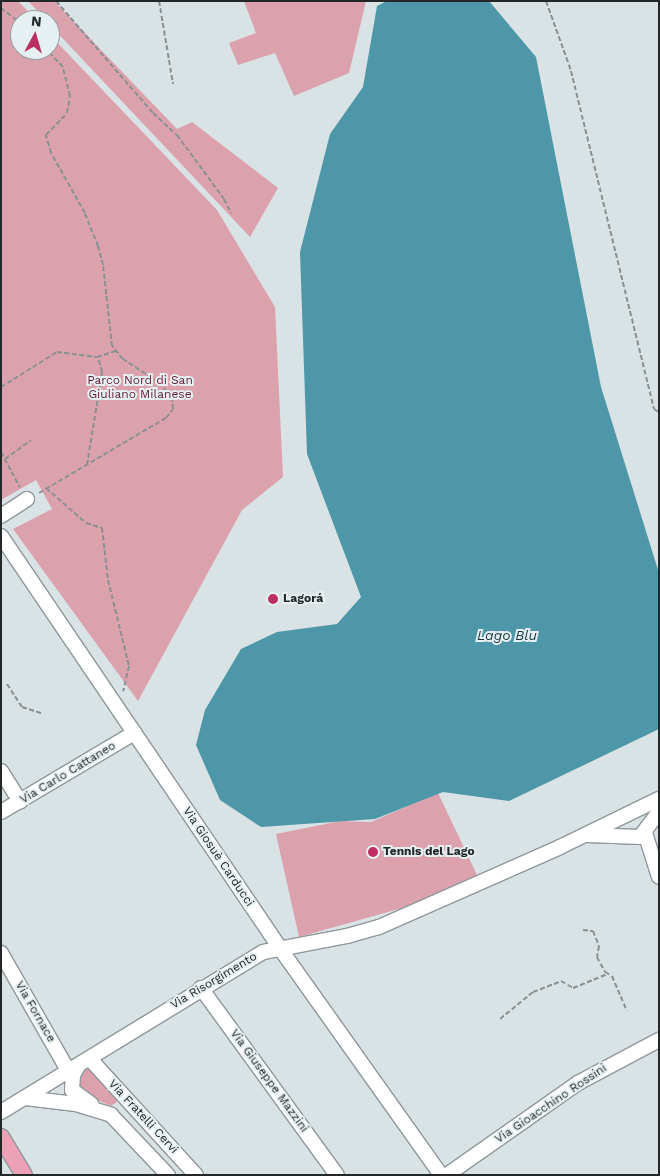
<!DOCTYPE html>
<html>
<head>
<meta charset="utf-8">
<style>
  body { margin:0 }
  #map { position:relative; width:660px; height:1176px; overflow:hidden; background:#d9e2e4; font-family:"Work Sans",sans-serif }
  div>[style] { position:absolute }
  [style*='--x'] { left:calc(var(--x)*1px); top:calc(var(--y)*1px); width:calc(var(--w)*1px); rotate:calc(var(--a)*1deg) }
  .green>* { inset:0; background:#dba2ae }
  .water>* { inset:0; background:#4e97a8 }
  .path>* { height:2px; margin-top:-1px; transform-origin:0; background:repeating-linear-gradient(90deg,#8a9092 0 5px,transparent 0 7.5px) }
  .roads { filter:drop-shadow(1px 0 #8f979a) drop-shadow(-1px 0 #8f979a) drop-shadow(0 1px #8f979a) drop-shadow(0 -1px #8f979a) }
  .minor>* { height:14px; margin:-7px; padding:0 7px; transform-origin:7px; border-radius:7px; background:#fff }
  .major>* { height:16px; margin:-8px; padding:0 8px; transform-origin:8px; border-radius:8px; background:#eda1b6 }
  .dots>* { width:14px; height:14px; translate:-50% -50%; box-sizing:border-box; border:2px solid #e6eff1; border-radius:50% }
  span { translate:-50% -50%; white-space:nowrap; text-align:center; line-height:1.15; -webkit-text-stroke:4px #e6eff1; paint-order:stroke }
  .park-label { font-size:12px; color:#661d34 }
  .poi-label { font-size:12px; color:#242728; font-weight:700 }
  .left { translate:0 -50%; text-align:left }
  .street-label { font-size:12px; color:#242728 }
  .water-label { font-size:14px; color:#173a42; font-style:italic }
  .frame { position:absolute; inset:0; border:2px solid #242728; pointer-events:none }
  .north { position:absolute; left:10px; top:10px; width:50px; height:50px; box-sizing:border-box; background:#e6eff1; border:1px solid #989fa1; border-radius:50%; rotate:6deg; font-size:14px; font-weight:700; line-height:20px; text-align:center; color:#242728 }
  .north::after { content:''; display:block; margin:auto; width:18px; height:22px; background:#bc2f60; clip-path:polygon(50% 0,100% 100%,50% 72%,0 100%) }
</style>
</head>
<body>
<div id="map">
  <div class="green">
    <i style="clip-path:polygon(1px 1px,18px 1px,36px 20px,20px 20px,20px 50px,50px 50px,50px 35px,217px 210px,275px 307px,283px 477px,242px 510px,138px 701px,13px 529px,52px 509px,36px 480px,1px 500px)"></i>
    <i style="clip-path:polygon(28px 1px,54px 1px,177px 129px,192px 122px,278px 188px,250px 237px,50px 25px,50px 20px,46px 20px)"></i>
    <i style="clip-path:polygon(244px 1px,366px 1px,349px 73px,294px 96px,275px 53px,238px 65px,229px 43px,256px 33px)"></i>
    <i style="clip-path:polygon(438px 793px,477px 875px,420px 903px,299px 937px,276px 834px,340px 821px,371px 822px)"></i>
    <i style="clip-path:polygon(84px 1068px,90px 1069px,118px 1101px,111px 1106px,77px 1091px,77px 1074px)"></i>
  </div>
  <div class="water">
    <i style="clip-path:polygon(387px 1px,489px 1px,536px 57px,601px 387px,659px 573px,659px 729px,509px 801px,443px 792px,375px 819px,261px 827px,220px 800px,196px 745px,205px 710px,241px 649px,277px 632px,337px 624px,361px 597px,307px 454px,300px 252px,330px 134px,363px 87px,377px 6px)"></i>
  </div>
  <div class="path">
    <i style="--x:56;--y:1;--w:148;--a:49.1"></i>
    <i style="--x:153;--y:113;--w:33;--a:43"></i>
    <i style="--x:177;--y:135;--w:79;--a:53.7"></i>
    <i style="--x:224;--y:199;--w:16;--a:63"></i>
    <i style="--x:159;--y:1;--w:84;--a:80.4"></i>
    <i style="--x:546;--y:1;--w:74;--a:70.3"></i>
    <i style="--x:571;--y:71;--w:348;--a:76.2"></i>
    <i style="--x:654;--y:409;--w:6;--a:31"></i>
    <i style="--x:1;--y:8;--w:24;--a:38"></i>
    <i style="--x:1;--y:387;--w:66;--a:-32"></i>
    <i style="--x:57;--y:352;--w:40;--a:7.1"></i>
    <i style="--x:97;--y:357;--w:20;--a:-18"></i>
    <i style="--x:1;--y:452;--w:40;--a:62"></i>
    <i style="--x:5;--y:459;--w:32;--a:-36"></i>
    <i style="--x:87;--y:465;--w:94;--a:-80.8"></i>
    <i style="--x:102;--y:372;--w:16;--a:-105"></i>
    <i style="--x:46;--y:488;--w:53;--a:41.2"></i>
    <i style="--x:86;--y:523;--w:17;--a:17"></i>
    <i style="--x:102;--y:528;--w:52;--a:83.4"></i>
    <i style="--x:108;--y:580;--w:89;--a:76.3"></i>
    <i style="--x:129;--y:666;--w:26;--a:103"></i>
    <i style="--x:39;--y:493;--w:147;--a:-30.6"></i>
    <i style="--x:166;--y:418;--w:11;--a:-52"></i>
    <i style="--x:173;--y:409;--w:12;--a:-95"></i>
    <i style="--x:172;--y:397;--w:21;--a:-133"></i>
    <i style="--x:158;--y:382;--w:42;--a:-146.7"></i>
    <i style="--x:123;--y:359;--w:17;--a:-130"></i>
    <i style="--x:112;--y:346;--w:81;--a:-96.3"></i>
    <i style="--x:103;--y:265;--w:20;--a:-105"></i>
    <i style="--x:98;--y:246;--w:35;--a:-112"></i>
    <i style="--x:85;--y:213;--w:69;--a:-119.5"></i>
    <i style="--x:51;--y:153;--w:19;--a:-106"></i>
    <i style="--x:46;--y:135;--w:30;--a:-46"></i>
    <i style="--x:67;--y:113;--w:17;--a:-80"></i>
    <i style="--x:70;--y:96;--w:30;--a:-104"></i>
    <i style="--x:63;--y:67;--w:23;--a:-133"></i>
    <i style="--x:7;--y:684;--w:27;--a:57"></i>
    <i style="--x:22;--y:707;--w:22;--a:18"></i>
    <i style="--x:583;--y:930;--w:10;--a:6"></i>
    <i style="--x:593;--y:931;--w:16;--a:68"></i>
    <i style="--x:599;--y:946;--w:11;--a:100"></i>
    <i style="--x:597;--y:957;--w:17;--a:62"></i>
    <i style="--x:605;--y:972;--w:8;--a:30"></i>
    <i style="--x:612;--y:976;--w:38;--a:67"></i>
    <i style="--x:500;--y:1019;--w:43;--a:-39.3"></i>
    <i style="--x:533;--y:992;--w:30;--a:-21"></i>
    <i style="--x:561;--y:981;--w:14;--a:30"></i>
    <i style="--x:573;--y:988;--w:38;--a:-22"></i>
  </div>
  <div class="roads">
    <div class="minor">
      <i style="--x:1;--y:516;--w:31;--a:-33"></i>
      <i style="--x:1;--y:536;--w:496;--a:55.9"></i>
      <i style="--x:279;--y:947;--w:280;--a:54.6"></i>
      <i style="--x:1;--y:771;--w:36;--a:58"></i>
      <i style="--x:1;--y:812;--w:155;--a:-30.7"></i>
      <i style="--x:645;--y:833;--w:46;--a:72.3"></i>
      <i style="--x:587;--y:835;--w:53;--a:2.2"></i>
      <i style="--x:640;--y:837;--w:31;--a:-53"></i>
      <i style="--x:1;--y:953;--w:137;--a:60.3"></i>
      <i style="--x:201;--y:988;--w:231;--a:54"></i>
      <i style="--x:90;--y:1059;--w:157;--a:47.6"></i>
      <i style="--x:78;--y:1066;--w:10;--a:119"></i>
      <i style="--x:73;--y:1075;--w:15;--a:94"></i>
      <i style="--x:72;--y:1090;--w:24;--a:36"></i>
      <i style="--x:25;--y:1098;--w:51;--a:6.7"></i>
      <i style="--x:76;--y:1104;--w:37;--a:17"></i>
      <i style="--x:111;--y:1115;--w:83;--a:46.5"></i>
      <i style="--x:1;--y:1112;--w:307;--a:-31.4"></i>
      <i style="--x:263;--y:952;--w:86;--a:-10.8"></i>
      <i style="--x:347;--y:936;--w:33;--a:-16"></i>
      <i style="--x:379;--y:927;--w:198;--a:-23.8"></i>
      <i style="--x:560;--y:847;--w:110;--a:-25.9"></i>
      <i style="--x:447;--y:1175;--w:160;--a:-35.1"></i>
      <i style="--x:578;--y:1083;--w:92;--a:-28"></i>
    </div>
    <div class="major">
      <i style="--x:1;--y:1137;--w:44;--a:58.8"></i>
    </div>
  </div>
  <div class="dots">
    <i style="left:273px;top:599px;background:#bc2f60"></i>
    <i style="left:373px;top:852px;background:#bc2f60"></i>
  </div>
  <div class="park-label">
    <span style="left:140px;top:388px">Parco Nord di San<br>Giuliano Milanese</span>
  </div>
  <div class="poi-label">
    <span class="left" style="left:283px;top:599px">Lagorá</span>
    <span class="left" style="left:383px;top:852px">Tennis del Lago</span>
  </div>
  <div class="street-label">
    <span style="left:68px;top:773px;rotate:-31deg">Via Carlo Cattaneo</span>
    <span style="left:218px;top:857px;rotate:56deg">Via Giosuè Carducci</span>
    <span style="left:214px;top:981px;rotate:-31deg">Via Risorgimento</span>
    <span style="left:35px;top:1012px;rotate:60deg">Via Fornace</span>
    <span style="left:269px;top:1081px;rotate:54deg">Via Giuseppe Mazzini</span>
    <span style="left:551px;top:1104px;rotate:-34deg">Via Gioacchino Rossini</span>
    <span style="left:143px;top:1117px;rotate:47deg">Via Fratelli Cervi</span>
  </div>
  <div class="water-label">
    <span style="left:507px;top:635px">Lago Blu</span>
  </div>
  <div class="frame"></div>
  <div class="north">N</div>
</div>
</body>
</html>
